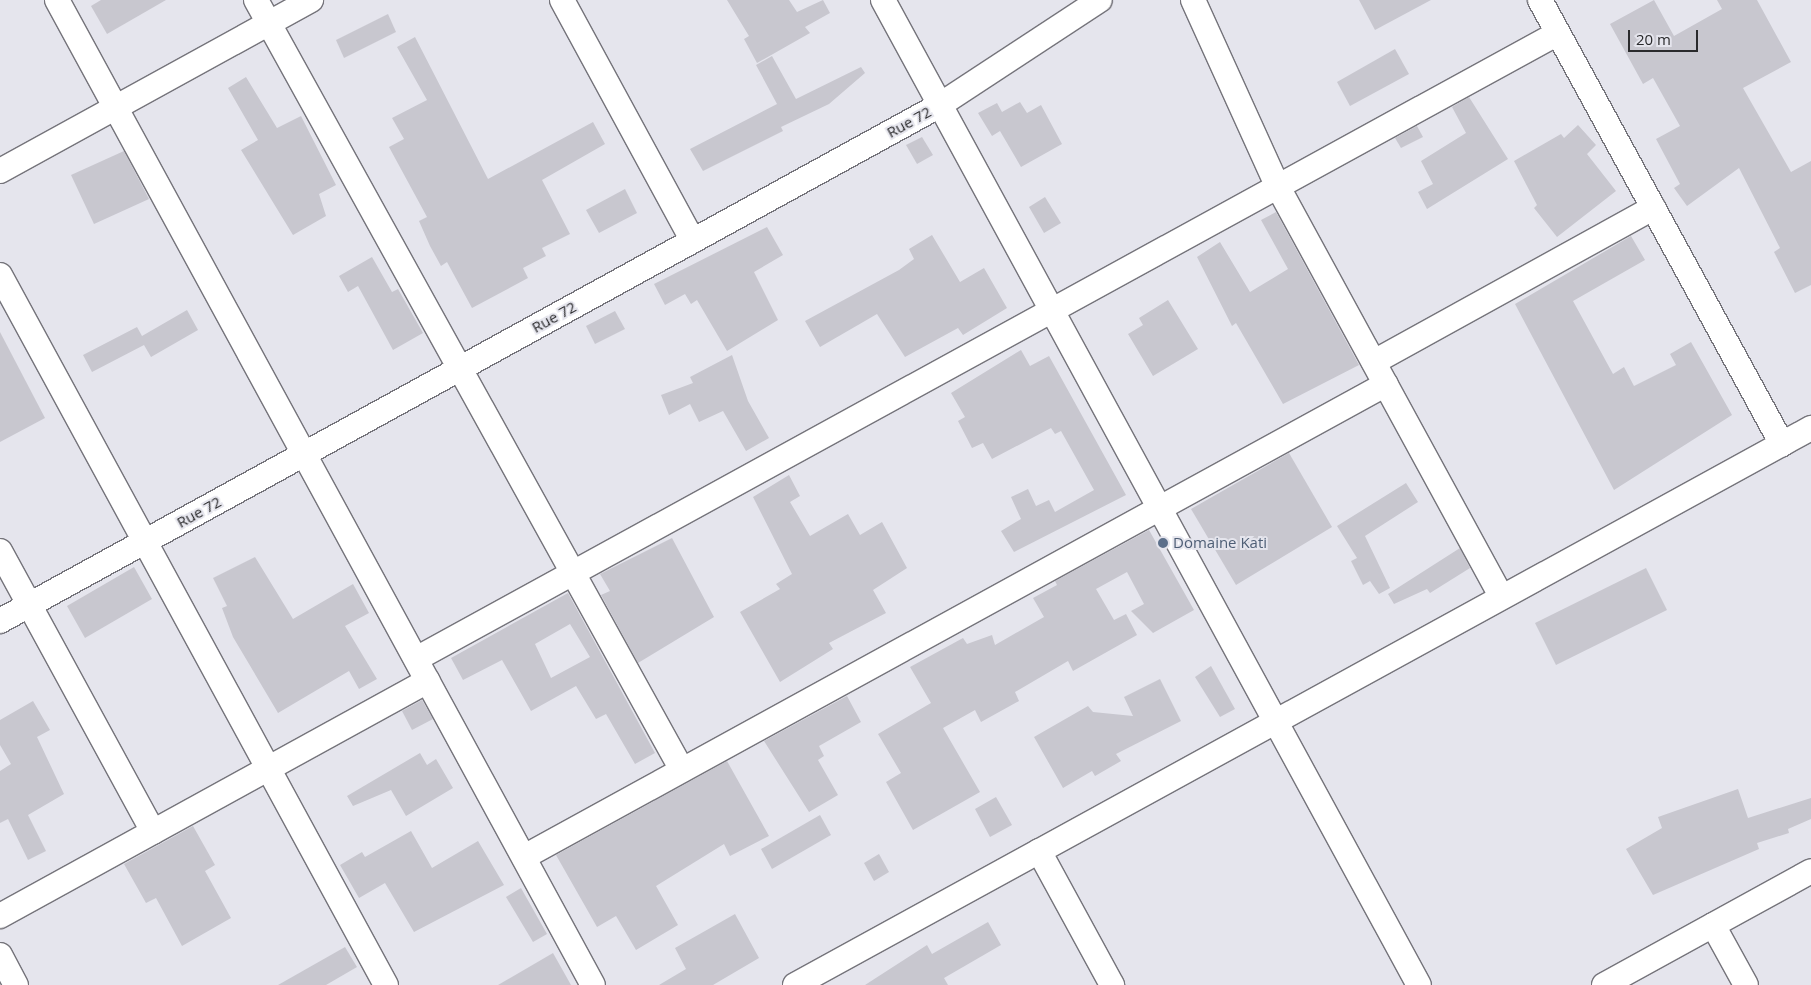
<!DOCTYPE html>
<html>
<head>
<meta charset="utf-8">
<style>
  body { margin:0 }
  #map { position:relative; width:1811px; height:985px; overflow:hidden; background:#e5e5ed; font-family:"Open Sans",sans-serif }
  div>[style] { position:absolute }
  [style*='--x'] { left:calc(var(--x)*1px); top:calc(var(--y)*1px); width:calc(var(--w)*1px); rotate:calc(var(--a)*1deg) }
  .building>* { inset:0; background:#c8c7cf }
  .roads { filter:drop-shadow(1px 0 #75747b) drop-shadow(-1px 0 #75747b) drop-shadow(0 1px #75747b) drop-shadow(0 -1px #75747b) }
  .minor>* { height:24px; margin:-12px; padding:0 12px; transform-origin:12px; border-radius:12px; background:#fff }
  .dots>* { width:14px; height:14px; translate:-50% -50%; box-sizing:border-box; border:2px solid #e5e5ed; border-radius:50% }
  span { translate:-50% -50%; white-space:nowrap; text-align:center; line-height:1.15; -webkit-text-stroke:4px #e5e5ed; paint-order:stroke }
  .street-label { font-size:15px; color:#2a2a2c }
  .service-label { font-size:15px; color:#4e5e75 }
  .left { translate:0 -50%; text-align:left }
  .scale { position:absolute; left:1628px; top:30px; width:70px; height:22px; box-sizing:border-box; border:2px solid #2a2a2c; border-top:0; padding-left:6px; font-size:15px; line-height:18px; white-space:nowrap; color:#2a2a2c; -webkit-text-stroke:4px #e5e5ed; paint-order:stroke }
</style>
</head>
<body>
<div id="map">
  <div class="building">
    <i style="clip-path:polygon(101px 0,166px 0,107px 34px,91px 6px)"></i>
    <i style="clip-path:polygon(727px 0,789px 0,797px 12px,823px 0,830px 13px,805px 27px,810px 33px,757px 63px,744px 39px,749px 36px)"></i>
    <i style="clip-path:polygon(1359px 0,1431px 0,1375px 30px)"></i>
    <i style="clip-path:polygon(1654px 0,1674px 36px,1722px 9px,1717px 0,1757px 0,1791px 62px,1743px 88px,1791px 172px,1811px 161px,1811px 285px,1795px 293px,1774px 252px,1780px 248px,1739px 168px,1687px 206px,1674px 188px,1680px 184px,1656px 139px,1680px 126px,1653px 78px,1643px 84px,1610px 24px)"></i>
    <i style="clip-path:polygon(388px 14px,396px 32px,344px 58px,336px 40px)"></i>
    <i style="clip-path:polygon(415px 37px,488px 179px,593px 122px,605px 144px,542px 180px,570px 234px,542px 248px,546px 256px,523px 268px,528px 278px,472px 308px,447px 262px,441px 266px,430px 246px,419px 221px,427px 217px,389px 147px,404px 139px,392px 118px,427px 100px,397px 47px)"></i>
    <i style="clip-path:polygon(1395px 49px,1409px 74px,1350px 106px,1337px 82px)"></i>
    <i style="clip-path:polygon(772px 56px,796px 99px,861px 67px,865px 73px,829px 104px,781px 127px,783px 131px,703px 171px,690px 149px,777px 104px,756px 65px)"></i>
    <i style="clip-path:polygon(246px 77px,277px 128px,301px 116px,336px 185px,319px 194px,326px 216px,293px 235px,241px 150px,258px 140px,228px 88px)"></i>
    <i style="clip-path:polygon(1469px 97px,1508px 159px,1427px 209px,1418px 192px,1433px 184px,1421px 161px,1466px 133px,1452px 107px)"></i>
    <i style="clip-path:polygon(1020px 102px,1027px 113px,1041px 105px,1062px 144px,1021px 167px,1000px 131px,992px 136px,978px 113px,997px 103px,1002px 112px)"></i>
    <i style="clip-path:polygon(1578px 125px,1596px 145px,1587px 154px,1616px 191px,1557px 237px,1534px 208px,1537px 205px,1514px 161px,1561px 134px,1564px 138px)"></i>
    <i style="clip-path:polygon(1417px 126px,1423px 137px,1401px 148px,1395px 138px)"></i>
    <i style="clip-path:polygon(922px 137px,933px 155px,917px 164px,906px 145px)"></i>
    <i style="clip-path:polygon(124px 151px,149px 199px,94px 224px,71px 175px)"></i>
    <i style="clip-path:polygon(625px 189px,637px 213px,599px 233px,586px 210px)"></i>
    <i style="clip-path:polygon(1045px 197px,1061px 223px,1044px 233px,1029px 207px)"></i>
    <i style="clip-path:polygon(1276px 212px,1359px 365px,1283px 404px,1236px 323px,1232px 326px,1197px 257px,1220px 242px,1250px 292px,1288px 269px,1261px 220px)"></i>
    <i style="clip-path:polygon(767px 227px,783px 255px,754px 272px,778px 320px,727px 351px,697px 300px,691px 304px,685px 294px,665px 305px,654px 284px)"></i>
    <i style="clip-path:polygon(932px 235px,960px 282px,984px 268px,1007px 308px,963px 335px,958px 328px,905px 357px,877px 314px,820px 347px,805px 321px,899px 270px,914px 259px,909px 249px)"></i>
    <i style="clip-path:polygon(1631px 236px,1645px 260px,1573px 301px,1613px 374px,1624px 367px,1634px 386px,1676px 365px,1670px 354px,1691px 342px,1732px 415px,1614px 490px,1515px 304px)"></i>
    <i style="clip-path:polygon(372px 257px,392px 292px,398px 289px,423px 333px,393px 350px,358px 286px,348px 292px,339px 276px)"></i>
    <i style="clip-path:polygon(1168px 300px,1198px 349px,1153px 376px,1128px 334px,1143px 325px,1139px 318px)"></i>
    <i style="clip-path:polygon(187px 310px,198px 330px,151px 357px,144px 345px,92px 372px,83px 355px,137px 327px,142px 336px)"></i>
    <i style="clip-path:polygon(615px 311px,625px 329px,595px 344px,586px 326px)"></i>
    <i style="clip-path:polygon(0 332px,45px 418px,0 442px)"></i>
    <i style="clip-path:polygon(1021px 350px,1030px 366px,1049px 356px,1126px 495px,1014px 552px,1001px 531px,1021px 519px,1011px 497px,1028px 489px,1036px 506px,1049px 500px,1055px 512px,1094px 490px,1061px 431px,1055px 434px,1051px 428px,992px 459px,983px 443px,972px 448px,958px 421px,965px 417px,951px 393px)"></i>
    <i style="clip-path:polygon(732px 355px,748px 401px,769px 438px,746px 451px,723px 411px,699px 422px,690px 404px,669px 415px,661px 395px,693px 383px,690px 377px)"></i>
    <i style="clip-path:polygon(1289px 453px,1332px 527px,1236px 585px,1191px 509px)"></i>
    <i style="clip-path:polygon(789px 475px,800px 496px,790px 502px,810px 536px,848px 514px,860px 535px,882px 522px,907px 568px,873px 590px,886px 613px,829px 643px,833px 649px,780px 682px,740px 612px,780px 589px,776px 584px,792px 574px,753px 497px)"></i>
    <i style="clip-path:polygon(1406px 483px,1418px 502px,1365px 536px,1390px 588px,1379px 594px,1370px 581px,1363px 585px,1351px 561px,1357px 558px,1337px 526px)"></i>
    <i style="clip-path:polygon(1149px 530px,1194px 610px,1153px 633px,1131px 611px,1144px 604px,1127px 572px,1096px 589px,1114px 620px,1126px 614px,1137px 635px,1073px 671px,1068px 661px,1015px 692px,1019px 701px,981px 722px,975px 710px,943px 728px,980px 792px,913px 830px,886px 782px,901px 773px,878px 734px,931px 703px,910px 667px,963px 638px,967px 644px,992px 635px,995px 645px,1044px 617px,1033px 598px,1057px 585px,1055px 581px)"></i>
    <i style="clip-path:polygon(672px 538px,714px 617px,638px 663px,601px 595px,610px 591px,600px 574px)"></i>
    <i style="clip-path:polygon(1460px 548px,1470px 568px,1430px 593px,1427px 589px,1394px 604px,1388px 594px)"></i>
    <i style="clip-path:polygon(255px 557px,293px 619px,353px 584px,369px 613px,345px 626px,377px 679px,359px 689px,349px 671px,278px 713px,233px 637px,222px 608px,227px 606px,213px 578px)"></i>
    <i style="clip-path:polygon(134px 567px,152px 599px,85px 638px,67px 606px)"></i>
    <i style="clip-path:polygon(1646px 568px,1667px 610px,1556px 665px,1535px 623px)"></i>
    <i style="clip-path:polygon(evenodd,568px 593px,655px 753px,635px 764px,606px 714px,596px 719px,576px 686px,531px 711px,502px 660px,463px 680px,451px 658px,568px 593px,570px 624px,590px 657px,551px 678px,535px 644px,570px 624px)"></i>
    <i style="clip-path:polygon(1211px 666px,1235px 709px,1220px 717px,1195px 677px)"></i>
    <i style="clip-path:polygon(1160px 679px,1181px 721px,1116px 754px,1121px 761px,1095px 776px,1092px 771px,1063px 788px,1034px 737px,1088px 706px,1093px 712px,1133px 716px,1124px 697px)"></i>
    <i style="clip-path:polygon(847px 696px,861px 722px,819px 746px,824px 756px,818px 760px,838px 795px,809px 812px,764px 741px)"></i>
    <i style="clip-path:polygon(422px 700px,433px 719px,412px 730px,402px 711px)"></i>
    <i style="clip-path:polygon(33px 701px,50px 730px,37px 737px,64px 794px,28px 815px,46px 851px,28px 860px,8px 819px,0 823px,0 771px,11px 764px,0 745px,0 720px)"></i>
    <i style="clip-path:polygon(420px 753px,427px 765px,436px 759px,453px 788px,406px 816px,391px 790px,353px 806px,347px 796px)"></i>
    <i style="clip-path:polygon(727px 761px,769px 836px,730px 856px,724px 844px,656px 886px,678px 925px,636px 950px,616px 916px,597px 927px,556px 855px)"></i>
    <i style="clip-path:polygon(1738px 789px,1748px 818px,1811px 798px,1811px 819px,1788px 829px,1789px 833px,1757px 843px,1759px 849px,1653px 895px,1626px 849px,1662px 828px,1658px 817px)"></i>
    <i style="clip-path:polygon(996px 797px,1012px 825px,990px 837px,975px 809px)"></i>
    <i style="clip-path:polygon(820px 815px,831px 835px,772px 869px,761px 849px)"></i>
    <i style="clip-path:polygon(193px 826px,215px 865px,205px 871px,231px 918px,182px 946px,156px 898px,146px 903px,124px 864px)"></i>
    <i style="clip-path:polygon(411px 831px,432px 868px,478px 841px,504px 885px,414px 932px,385px 883px,359px 898px,340px 865px,362px 852px,365px 857px)"></i>
    <i style="clip-path:polygon(879px 854px,889px 872px,874px 881px,864px 863px)"></i>
    <i style="clip-path:polygon(521px 888px,547px 934px,533px 942px,506px 897px)"></i>
    <i style="clip-path:polygon(735px 914px,759px 958px,713px 985px,659px 985px,686px 969px,675px 948px)"></i>
    <i style="clip-path:polygon(988px 922px,1001px 945px,944px 978px,948px 985px,865px 985px,927px 945px,932px 954px)"></i>
    <i style="clip-path:polygon(345px 947px,357px 967px,326px 985px,278px 985px)"></i>
    <i style="clip-path:polygon(553px 953px,571px 985px,498px 985px)"></i>
  </div>
  <div class="roads">
    <div class="minor">
      <i style="--x:57;--y:0;--w:1121;--a:61.45"></i>
      <i style="--x:256;--y:0;--w:880;--a:61.05"></i>
      <i style="--x:562;--y:0;--w:274;--a:61.5"></i>
      <i style="--x:883;--y:0;--w:1121;--a:61.45"></i>
      <i style="--x:1193;--y:0;--w:205;--a:65.6"></i>
      <i style="--x:1278;--y:187;--w:467;--a:61.4"></i>
      <i style="--x:1540;--y:0;--w:506;--a:61.41"></i>
      <i style="--x:0;--y:171;--w:355;--a:-28.8"></i>
      <i style="--x:0;--y:275;--w:808;--a:61.47"></i>
      <i style="--x:1374;--y:362;--w:319;--a:-28.9"></i>
      <i style="--x:0;--y:551;--w:320;--a:61.4"></i>
      <i style="--x:0;--y:621;--w:1072;--a:-28.76"></i>
      <i style="--x:940;--y:105;--w:191;--a:-33.3"></i>
      <i style="--x:416;--y:659;--w:1302;--a:-28.73"></i>
      <i style="--x:1039;--y:851;--w:153;--a:61.4"></i>
      <i style="--x:524;--y:857;--w:983;--a:-28.75"></i>
      <i style="--x:0;--y:916;--w:488;--a:-28.8"></i>
      <i style="--x:1713;--y:925;--w:68;--a:61.2"></i>
      <i style="--x:0;--y:955;--w:34;--a:62"></i>
      <i style="--x:795;--y:985;--w:1159;--a:-28.73"></i>
      <i style="--x:1604;--y:985;--w:236;--a:-28.8"></i>
    </div>
  </div>
  <div class="dots">
    <i style="left:1163px;top:543px;background:#5c6f8a"></i>
  </div>
  <div class="street-label">
    <span style="left:909px;top:122px;rotate:-29deg">Rue 72</span>
    <span style="left:554px;top:317px;rotate:-29deg">Rue 72</span>
    <span style="left:199px;top:512px;rotate:-29deg">Rue 72</span>
  </div>
  <div class="service-label">
    <span class="left" style="left:1173px;top:543px">Domaine Kati</span>
  </div>
  <div class="scale">20 m</div>
</div>
</body>
</html>
